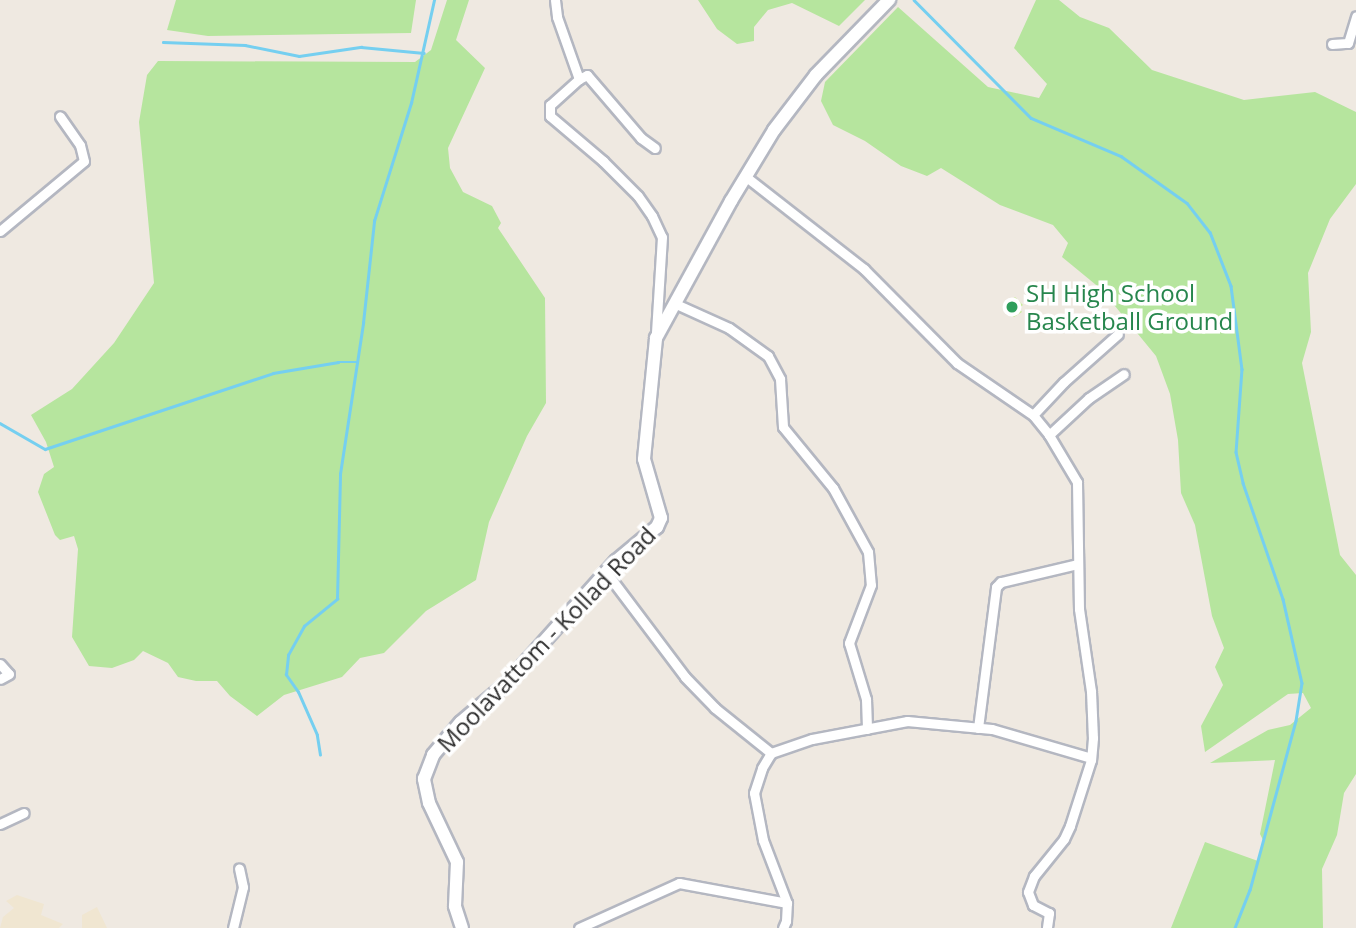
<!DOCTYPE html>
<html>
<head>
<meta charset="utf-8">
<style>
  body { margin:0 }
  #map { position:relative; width:1356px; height:928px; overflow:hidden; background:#efe9e1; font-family:"Open Sans",sans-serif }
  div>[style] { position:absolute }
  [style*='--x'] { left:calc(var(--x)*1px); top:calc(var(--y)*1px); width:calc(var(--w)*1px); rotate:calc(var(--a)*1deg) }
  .education>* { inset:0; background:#f0e6d1 }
  .green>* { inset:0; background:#b6e59e }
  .pitch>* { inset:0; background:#c9ec9a }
  .stream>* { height:2.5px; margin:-1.25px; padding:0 1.25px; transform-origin:1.25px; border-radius:1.25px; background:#75cff0 }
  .roads { filter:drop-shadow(2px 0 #b4b7c1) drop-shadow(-2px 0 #b4b7c1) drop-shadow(0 2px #b4b7c1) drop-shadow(0 -2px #b4b7c1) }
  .street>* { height:9px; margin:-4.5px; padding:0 4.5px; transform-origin:4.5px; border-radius:4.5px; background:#fff }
  .secondary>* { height:12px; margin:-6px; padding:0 6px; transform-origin:6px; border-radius:6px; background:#fff }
  .dots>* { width:19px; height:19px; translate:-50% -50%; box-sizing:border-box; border:4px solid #fff; border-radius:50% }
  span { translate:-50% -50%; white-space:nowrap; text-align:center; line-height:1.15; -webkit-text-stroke:7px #fff; paint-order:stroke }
  .leisure-label { font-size:24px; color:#27864d }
  .left { translate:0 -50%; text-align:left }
  .street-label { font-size:24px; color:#2e2e2e }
</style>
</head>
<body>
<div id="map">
  <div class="education">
    <i style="clip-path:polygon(17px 895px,44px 904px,41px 915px,63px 924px,59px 928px,0 928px,3px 917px,14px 908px,6px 901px)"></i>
    <i style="clip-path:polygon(97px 907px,107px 928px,82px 928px,82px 915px)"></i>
  </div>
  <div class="green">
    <i style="clip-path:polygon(176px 0,416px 0,411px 33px,208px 36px,167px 30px)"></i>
    <i style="clip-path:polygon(447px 0,469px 0,456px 40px,485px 68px,448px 148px,450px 168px,463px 192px,492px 206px,501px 223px,498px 228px,545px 298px,546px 403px,527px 436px,489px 522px,476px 580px,426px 611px,384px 653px,360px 658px,342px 677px,284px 695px,257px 716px,230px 696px,217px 681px,196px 681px,178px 677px,168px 663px,143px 651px,134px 660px,112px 668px,89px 666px,72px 637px,78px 549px,74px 536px,60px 540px,55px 535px,38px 492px,44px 474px,54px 467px,46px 442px,31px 415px,72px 389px,114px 343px,154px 283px,139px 122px,147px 75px,158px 61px,415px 62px,431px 50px)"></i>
    <i style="clip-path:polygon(698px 0,865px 0,839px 26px,792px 3px,768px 10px,754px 27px,754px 41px,737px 44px,717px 29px)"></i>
    <i style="clip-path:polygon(1036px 0,1059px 0,1080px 17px,1109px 28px,1152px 70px,1244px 100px,1315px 92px,1356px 112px,1356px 184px,1330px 219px,1308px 273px,1311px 332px,1302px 363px,1340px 555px,1356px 575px,1356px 774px,1344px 793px,1337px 835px,1322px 869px,1323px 928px,1171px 928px,1205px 842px,1258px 861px,1264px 842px,1260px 834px,1275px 760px,1210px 763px,1268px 730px,1290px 725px,1311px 708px,1303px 693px,1288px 694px,1205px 752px,1201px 726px,1223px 685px,1215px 667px,1224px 648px,1212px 616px,1195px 525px,1181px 493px,1178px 440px,1170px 394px,1156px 356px,1101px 289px,1062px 257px,1068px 243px,1053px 225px,1000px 205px,941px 168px,927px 176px,901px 166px,865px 141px,833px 125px,821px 101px,825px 82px,898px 7px,988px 87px,1039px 98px,1047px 84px,1014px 48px)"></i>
  </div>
  <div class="pitch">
    <i style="clip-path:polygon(1015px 297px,1023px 305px,1019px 308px,1022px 312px,1014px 317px,1004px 307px)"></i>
  </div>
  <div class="stream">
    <i style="--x:914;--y:0;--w:166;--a:45.2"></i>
    <i style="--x:1031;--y:118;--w:98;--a:22.9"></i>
    <i style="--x:1121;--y:156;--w:81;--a:35.5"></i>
    <i style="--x:1187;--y:203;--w:37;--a:52"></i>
    <i style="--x:1210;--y:232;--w:58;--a:68.7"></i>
    <i style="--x:1231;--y:286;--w:84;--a:82.5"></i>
    <i style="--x:1242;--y:369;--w:83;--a:94.1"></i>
    <i style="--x:1236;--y:452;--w:32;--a:77"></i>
    <i style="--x:1243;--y:483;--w:123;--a:71"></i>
    <i style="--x:1283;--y:599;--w:86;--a:77.3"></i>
    <i style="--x:1302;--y:683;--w:38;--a:99"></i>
    <i style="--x:1296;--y:721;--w:175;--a:105.2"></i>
    <i style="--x:1250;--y:890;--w:41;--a:111.5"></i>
    <i style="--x:163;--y:42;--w:82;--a:2.1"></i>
    <i style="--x:245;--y:45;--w:55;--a:11.5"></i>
    <i style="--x:299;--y:56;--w:63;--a:-8.3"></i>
    <i style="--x:361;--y:47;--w:63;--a:5.4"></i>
    <i style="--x:0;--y:423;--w:52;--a:30"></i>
    <i style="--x:45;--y:449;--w:240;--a:-18.4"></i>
    <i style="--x:273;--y:373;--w:66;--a:-9.6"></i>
    <i style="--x:338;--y:362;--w:18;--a:0"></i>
    <i style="--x:320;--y:755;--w:20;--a:-99"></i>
    <i style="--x:317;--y:735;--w:47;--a:-113.8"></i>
    <i style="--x:298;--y:692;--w:21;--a:-125"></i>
    <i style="--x:286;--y:675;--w:20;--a:-84"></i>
    <i style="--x:288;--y:655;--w:33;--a:-61"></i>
    <i style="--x:304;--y:626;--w:43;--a:-39.3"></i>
    <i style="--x:337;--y:599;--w:125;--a:-88.6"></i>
    <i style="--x:340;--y:474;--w:153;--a:-81.3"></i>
    <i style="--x:363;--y:323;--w:103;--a:-83.8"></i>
    <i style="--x:374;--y:221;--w:124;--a:-72.6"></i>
    <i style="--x:411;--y:103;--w:106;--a:-77.4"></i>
  </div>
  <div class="roads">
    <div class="street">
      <i style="--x:555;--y:0;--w:17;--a:83"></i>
      <i style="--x:557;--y:17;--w:66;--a:70.5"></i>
      <i style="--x:579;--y:79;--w:39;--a:138"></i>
      <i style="--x:550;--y:105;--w:11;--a:90"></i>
      <i style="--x:550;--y:116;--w:70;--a:40.3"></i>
      <i style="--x:603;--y:161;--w:49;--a:45"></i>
      <i style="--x:638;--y:196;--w:24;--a:55"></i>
      <i style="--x:652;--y:216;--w:23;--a:65"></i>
      <i style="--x:662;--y:237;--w:96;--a:93.6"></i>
      <i style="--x:1332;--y:44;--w:16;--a:-4"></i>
      <i style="--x:1348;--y:43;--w:28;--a:-73"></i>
      <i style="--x:579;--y:79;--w:9;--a:-27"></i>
      <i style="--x:587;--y:75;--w:83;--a:49.4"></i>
      <i style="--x:641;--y:138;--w:17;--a:36"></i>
      <i style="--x:745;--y:176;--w:151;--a:38"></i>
      <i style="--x:864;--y:269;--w:132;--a:45.3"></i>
      <i style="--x:957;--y:363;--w:92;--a:34.4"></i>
      <i style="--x:1033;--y:415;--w:26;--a:51"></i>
      <i style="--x:1049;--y:435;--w:55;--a:59.2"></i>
      <i style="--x:1077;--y:482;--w:127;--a:89.1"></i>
      <i style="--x:1079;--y:609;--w:83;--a:81.7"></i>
      <i style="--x:1091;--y:691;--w:47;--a:87.6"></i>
      <i style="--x:1093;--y:738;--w:22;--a:95"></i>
      <i style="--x:1091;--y:760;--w:69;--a:107.7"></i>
      <i style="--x:1070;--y:826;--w:14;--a:115"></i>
      <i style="--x:1064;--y:839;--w:48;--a:129"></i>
      <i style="--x:1034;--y:876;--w:17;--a:111"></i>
      <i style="--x:1028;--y:892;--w:14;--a:69"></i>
      <i style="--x:1033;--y:905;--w:18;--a:27"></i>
      <i style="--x:1049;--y:913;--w:15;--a:98"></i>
      <i style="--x:0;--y:231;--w:109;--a:-39.8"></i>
      <i style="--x:84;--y:161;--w:16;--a:-104"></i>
      <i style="--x:80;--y:145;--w:35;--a:-125"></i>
      <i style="--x:676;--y:304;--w:58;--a:24.4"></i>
      <i style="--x:729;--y:328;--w:48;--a:35.7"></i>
      <i style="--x:768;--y:356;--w:26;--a:62"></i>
      <i style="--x:780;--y:379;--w:48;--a:86.4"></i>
      <i style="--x:783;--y:427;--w:79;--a:50.7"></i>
      <i style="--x:833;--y:488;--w:73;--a:61.3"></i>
      <i style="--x:868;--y:552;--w:33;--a:85"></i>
      <i style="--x:871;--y:585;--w:62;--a:110.8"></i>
      <i style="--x:849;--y:643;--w:59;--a:73.1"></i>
      <i style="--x:866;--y:699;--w:30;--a:88"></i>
      <i style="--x:1033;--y:415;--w:45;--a:-46.8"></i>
      <i style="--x:1064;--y:382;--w:72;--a:-41.6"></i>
      <i style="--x:1049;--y:435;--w:54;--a:-42.8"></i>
      <i style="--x:1089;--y:398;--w:42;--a:-34.4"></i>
      <i style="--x:606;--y:572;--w:131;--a:53"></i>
      <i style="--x:685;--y:677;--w:43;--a:45.9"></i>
      <i style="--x:715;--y:708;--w:72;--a:38.8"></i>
      <i style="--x:0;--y:664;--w:13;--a:48"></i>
      <i style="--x:9;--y:674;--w:10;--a:151"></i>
      <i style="--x:978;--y:728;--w:142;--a:-82.7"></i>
      <i style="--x:996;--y:587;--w:7;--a:-45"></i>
      <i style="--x:1001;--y:582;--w:78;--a:-13.3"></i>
      <i style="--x:0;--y:824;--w:26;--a:-25"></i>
      <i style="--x:233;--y:928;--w:42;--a:-76.3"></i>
      <i style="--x:243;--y:887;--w:19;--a:-102"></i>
      <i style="--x:579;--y:928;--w:110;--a:-24.2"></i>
      <i style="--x:679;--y:883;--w:110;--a:10.5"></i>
      <i style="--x:783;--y:928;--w:8;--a:-67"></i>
      <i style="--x:786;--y:921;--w:18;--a:-87"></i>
      <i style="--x:787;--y:903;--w:67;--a:-110.9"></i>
      <i style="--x:763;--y:840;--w:48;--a:-100.8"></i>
      <i style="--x:754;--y:793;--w:26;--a:-72"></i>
      <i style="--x:762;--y:768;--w:17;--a:-59"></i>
      <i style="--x:771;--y:753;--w:43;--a:-18.9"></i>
      <i style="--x:812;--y:739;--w:97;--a:-10.7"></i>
      <i style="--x:907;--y:721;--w:85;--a:5.4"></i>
      <i style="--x:992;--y:729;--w:103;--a:16.3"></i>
    </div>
    <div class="secondary">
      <i style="--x:462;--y:928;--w:23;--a:-108"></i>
      <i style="--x:455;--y:906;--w:44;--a:-87.4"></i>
      <i style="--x:457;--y:862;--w:65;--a:-115.4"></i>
      <i style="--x:429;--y:803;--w:25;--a:-102"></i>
      <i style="--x:424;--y:779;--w:26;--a:-69"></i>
      <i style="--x:433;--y:755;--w:43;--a:-49.7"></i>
      <i style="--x:461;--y:722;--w:59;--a:-40.2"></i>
      <i style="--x:506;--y:684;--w:165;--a:-48.2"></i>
      <i style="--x:616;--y:561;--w:53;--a:-39.7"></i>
      <i style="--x:657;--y:527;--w:10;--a:-66"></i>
      <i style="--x:661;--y:518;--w:61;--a:-106.1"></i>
      <i style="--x:644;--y:459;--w:122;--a:-84.3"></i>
      <i style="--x:656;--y:338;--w:156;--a:-61.3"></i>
      <i style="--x:731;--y:201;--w:83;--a:-58.8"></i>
      <i style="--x:774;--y:130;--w:69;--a:-52.6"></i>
      <i style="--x:816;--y:75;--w:105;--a:-45.8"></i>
    </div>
  </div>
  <div class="dots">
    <i style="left:1012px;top:307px;background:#2e9e5b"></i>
  </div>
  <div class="leisure-label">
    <span class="left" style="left:1026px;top:307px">SH High School<br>Basketball Ground</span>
  </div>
  <div class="street-label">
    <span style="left:546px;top:639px;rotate:-46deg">Moolavattom - Kollad Road</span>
  </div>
</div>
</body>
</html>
